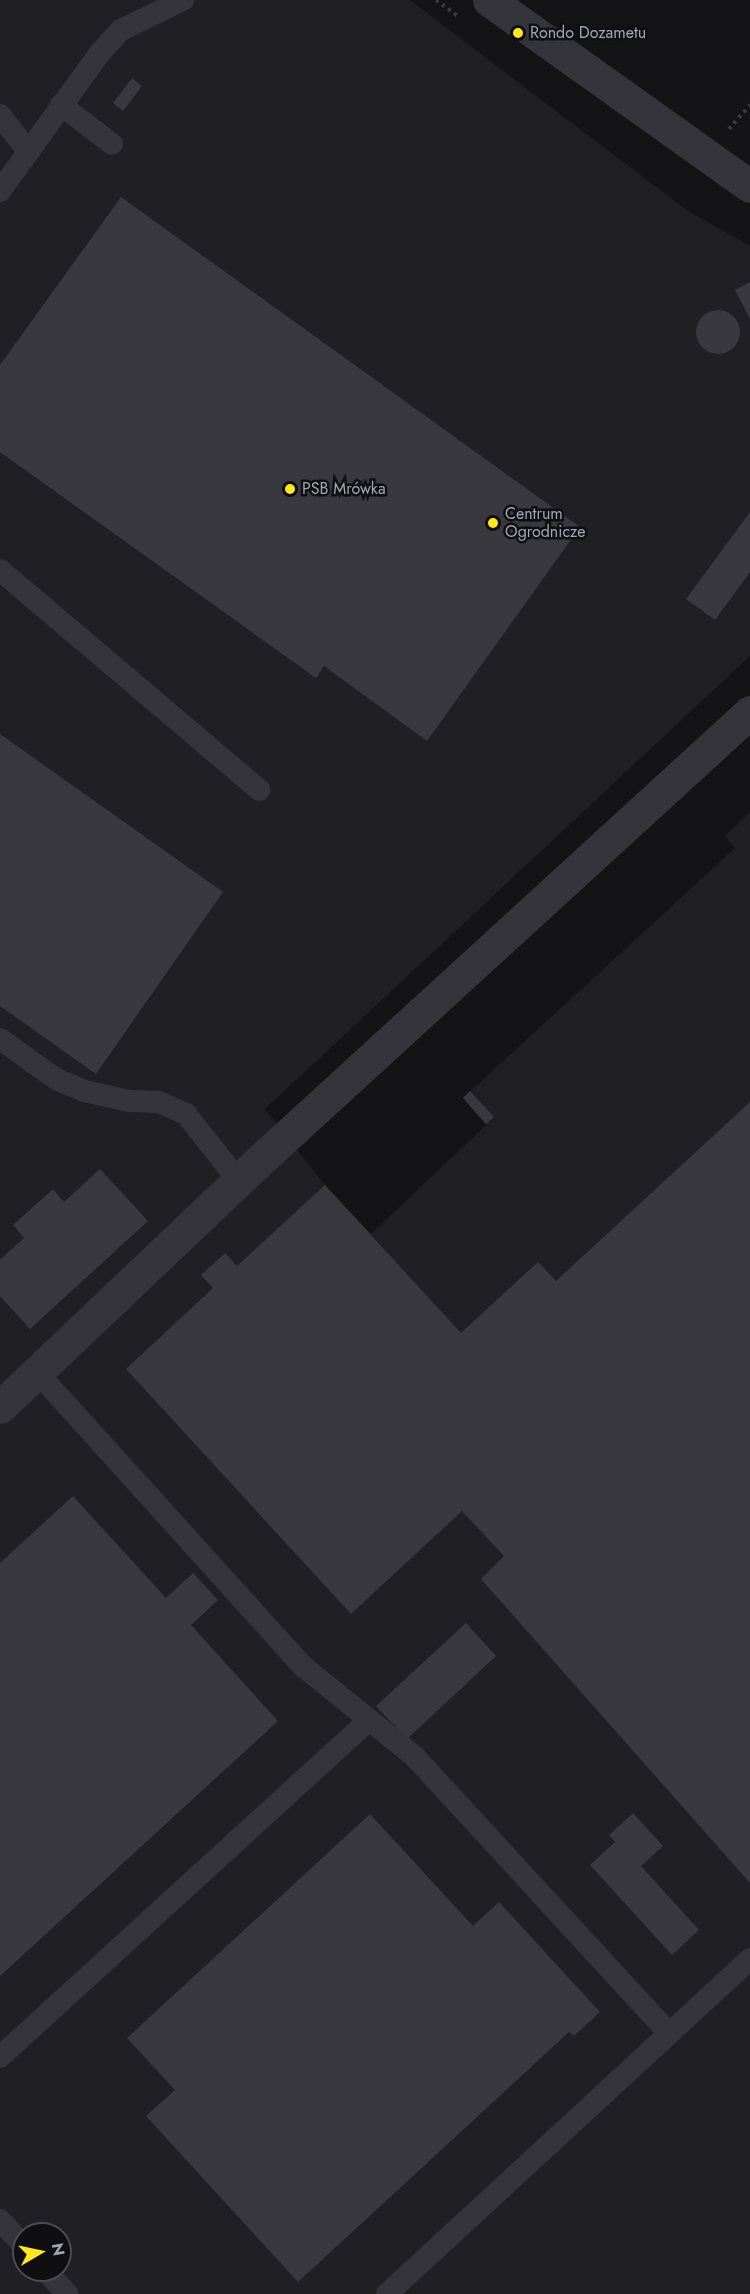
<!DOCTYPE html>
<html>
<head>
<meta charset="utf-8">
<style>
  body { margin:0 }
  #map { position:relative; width:750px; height:2294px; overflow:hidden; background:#141316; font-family:Jost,sans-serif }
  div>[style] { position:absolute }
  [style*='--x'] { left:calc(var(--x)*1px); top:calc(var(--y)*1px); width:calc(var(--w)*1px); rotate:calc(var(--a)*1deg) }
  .built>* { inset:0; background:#201f23 }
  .building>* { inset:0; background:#38383e }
  .round { border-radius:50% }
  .path>* { height:4px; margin-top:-2px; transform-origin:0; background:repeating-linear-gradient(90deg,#3a3a42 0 3px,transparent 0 7.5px) }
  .lane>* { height:22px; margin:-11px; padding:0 11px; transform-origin:11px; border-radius:11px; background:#35343b }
  .street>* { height:33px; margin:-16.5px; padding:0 16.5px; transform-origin:16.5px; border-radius:16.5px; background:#35343b }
  .dots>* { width:16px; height:16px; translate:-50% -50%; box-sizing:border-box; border:3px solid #0f0f11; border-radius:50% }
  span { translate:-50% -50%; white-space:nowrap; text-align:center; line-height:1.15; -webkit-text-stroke:5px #0f0f11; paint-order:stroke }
  .poi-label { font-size:16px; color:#a4a5b7 }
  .left { translate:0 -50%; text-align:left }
  .north { position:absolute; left:12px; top:2222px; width:60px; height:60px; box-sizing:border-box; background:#0f0f11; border:2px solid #4b4b53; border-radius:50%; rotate:81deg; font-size:16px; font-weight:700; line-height:24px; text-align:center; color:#a4a5b7 }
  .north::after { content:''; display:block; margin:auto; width:21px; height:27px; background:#ffe722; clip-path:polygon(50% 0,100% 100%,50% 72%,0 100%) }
</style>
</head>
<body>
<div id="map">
  <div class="built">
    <i style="clip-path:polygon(evenodd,0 0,410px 0,688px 211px,750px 246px,750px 656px,265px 1109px,325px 1185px,371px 1234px,486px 1125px,463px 1098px,735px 848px,725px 836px,750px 812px,750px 2294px,0 2294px,0 0,24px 2234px,60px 2234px,60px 2270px,24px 2270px,24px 2234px)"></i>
  </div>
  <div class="building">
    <i style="clip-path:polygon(132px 78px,142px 86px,123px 111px,113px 103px)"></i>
    <i style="clip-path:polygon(121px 197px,580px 527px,427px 741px,324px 666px,316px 678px,0 452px,0 365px)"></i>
    <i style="clip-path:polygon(750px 282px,750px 319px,735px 290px)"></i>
    <i class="round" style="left:696px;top:310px;width:44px;height:44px"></i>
    <i style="clip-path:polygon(750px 512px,750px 572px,715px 620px,686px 599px)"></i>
    <i style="clip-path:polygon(0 734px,223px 892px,96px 1074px,0 1006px)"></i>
    <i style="clip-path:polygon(470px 1091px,494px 1117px,486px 1124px,463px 1098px)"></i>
    <i style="clip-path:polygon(750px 1102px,750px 1883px,481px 1579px,504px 1556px,462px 1511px,351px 1614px,126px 1369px,213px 1288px,201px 1275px,225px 1253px,237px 1266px,325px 1185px,461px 1333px,538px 1262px,556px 1281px)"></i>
    <i style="clip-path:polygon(100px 1169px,148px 1221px,30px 1329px,0 1296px,0 1260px,24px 1238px,13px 1225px,53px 1189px,64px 1202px)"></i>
    <i style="clip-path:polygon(73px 1496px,166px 1598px,193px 1573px,218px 1600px,191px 1625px,278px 1721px,0 1976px,0 1563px)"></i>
    <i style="clip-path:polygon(466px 1623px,496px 1656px,407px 1739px,376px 1706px)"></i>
    <i style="clip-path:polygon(633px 1813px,663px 1846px,641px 1866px,699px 1930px,672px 1955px,590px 1865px,615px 1842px,609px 1835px)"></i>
    <i style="clip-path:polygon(370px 1814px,473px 1926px,499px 1902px,600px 2012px,574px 2036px,569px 2032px,298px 2282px,146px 2116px,175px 2090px,127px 2038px)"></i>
  </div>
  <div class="path">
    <i style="--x:436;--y:0;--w:26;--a:36"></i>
    <i style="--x:729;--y:129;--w:32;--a:-49"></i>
  </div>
  <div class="lane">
    <i style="--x:61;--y:105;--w:64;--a:37.4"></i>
    <i style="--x:0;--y:115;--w:46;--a:52.1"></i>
    <i style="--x:0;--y:191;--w:170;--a:-54.1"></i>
    <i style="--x:100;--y:53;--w:31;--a:-48"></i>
    <i style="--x:121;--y:30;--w:69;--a:-25.8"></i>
    <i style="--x:0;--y:570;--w:340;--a:40.3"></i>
    <i style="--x:0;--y:1039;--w:69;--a:35.5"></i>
    <i style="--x:56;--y:1079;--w:30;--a:23"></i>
    <i style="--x:84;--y:1091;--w:46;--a:12.5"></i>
    <i style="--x:129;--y:1101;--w:30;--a:2"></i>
    <i style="--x:159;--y:1102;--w:30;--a:24"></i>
    <i style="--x:186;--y:1114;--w:84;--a:51.8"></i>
    <i style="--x:37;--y:1372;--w:398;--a:47.9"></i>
    <i style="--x:304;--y:1667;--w:143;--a:39"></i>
    <i style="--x:415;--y:1757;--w:375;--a:47.4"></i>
    <i style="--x:0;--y:2057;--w:500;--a:-42.4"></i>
    <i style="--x:0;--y:2220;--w:35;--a:47"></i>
    <i style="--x:45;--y:2270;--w:33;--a:47"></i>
    <i style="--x:387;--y:2294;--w:494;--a:-42.7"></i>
  </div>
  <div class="street">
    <i style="--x:489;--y:0;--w:320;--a:35.5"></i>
    <i style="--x:0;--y:1407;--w:371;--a:-43.5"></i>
    <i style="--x:269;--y:1152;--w:652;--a:-42.45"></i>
  </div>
  <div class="dots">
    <i style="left:518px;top:33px;background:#ffe722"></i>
    <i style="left:290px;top:489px;background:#ffe722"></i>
    <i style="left:493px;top:523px;background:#ffe722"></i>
  </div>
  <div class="poi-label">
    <span class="left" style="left:530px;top:33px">Rondo Dozametu</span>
    <span class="left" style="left:302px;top:489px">PSB Mrówka</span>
    <span class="left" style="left:505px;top:523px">Centrum<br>Ogrodnicze</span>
  </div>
  <div class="north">N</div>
</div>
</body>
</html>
